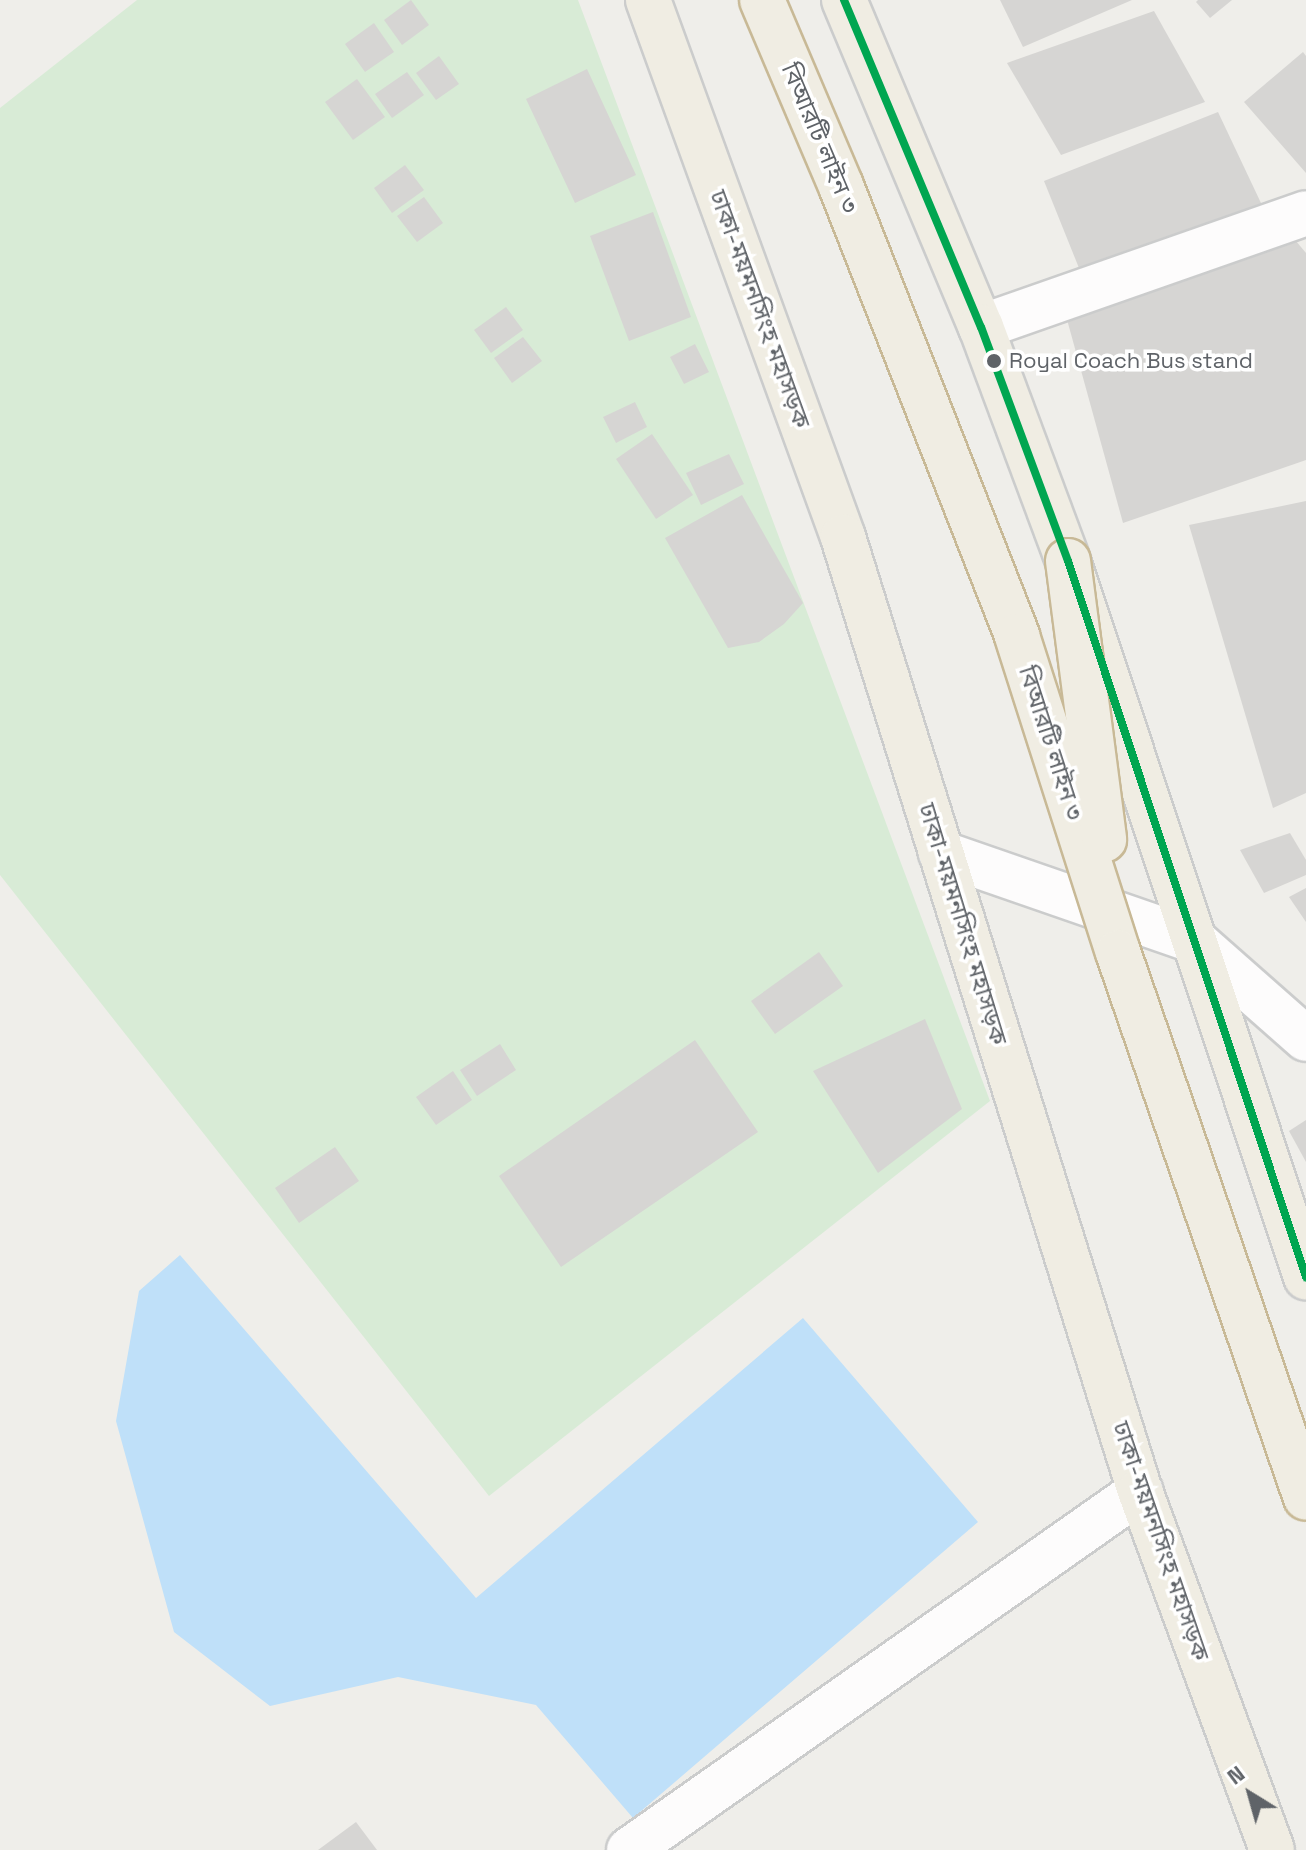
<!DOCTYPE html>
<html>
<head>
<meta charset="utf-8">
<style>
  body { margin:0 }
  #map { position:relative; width:1306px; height:1850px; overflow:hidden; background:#efeeea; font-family:"Space Grotesk","Noto Sans Bengali",sans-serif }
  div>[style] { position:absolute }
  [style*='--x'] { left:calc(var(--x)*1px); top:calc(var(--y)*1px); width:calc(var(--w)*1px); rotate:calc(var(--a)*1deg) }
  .green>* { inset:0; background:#d8ebd6 }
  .water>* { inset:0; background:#bfe0f9 }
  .building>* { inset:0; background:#d6d5d3 }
  .roads { filter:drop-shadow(2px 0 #cbcccc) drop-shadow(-2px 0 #cbcccc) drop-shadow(0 2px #cbcccc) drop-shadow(0 -2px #cbcccc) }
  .minor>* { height:44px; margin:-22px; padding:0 22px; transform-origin:22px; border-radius:22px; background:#fdfcfc }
  .highway>* { height:44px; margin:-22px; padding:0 22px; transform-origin:22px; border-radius:22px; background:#f0ede3 }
  .bridges { filter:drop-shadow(2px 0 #c8b996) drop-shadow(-2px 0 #c8b996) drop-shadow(0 2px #c8b996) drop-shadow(0 -2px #c8b996) }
  .highway-bridge>* { height:44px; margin:-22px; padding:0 22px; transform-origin:22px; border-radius:22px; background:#f0ede3 }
  .bus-1>* { height:8px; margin:-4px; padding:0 4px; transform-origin:4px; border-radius:4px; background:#00a651 }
  .dots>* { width:22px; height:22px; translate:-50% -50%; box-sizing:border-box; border:4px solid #fff; border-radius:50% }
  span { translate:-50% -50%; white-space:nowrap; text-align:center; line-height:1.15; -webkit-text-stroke:7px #fff; paint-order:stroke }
  .bus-label { font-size:22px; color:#5f6368 }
  .left { translate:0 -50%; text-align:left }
  .street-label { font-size:24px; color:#5f6368 }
  .north { position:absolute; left:1210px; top:1754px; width:80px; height:80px; -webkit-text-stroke:6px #fff; paint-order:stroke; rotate:323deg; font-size:22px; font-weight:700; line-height:32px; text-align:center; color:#5f6368 }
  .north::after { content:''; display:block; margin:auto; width:28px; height:36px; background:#5f6368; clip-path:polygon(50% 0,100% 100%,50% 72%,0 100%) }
</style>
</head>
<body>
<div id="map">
  <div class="green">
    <i style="clip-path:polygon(137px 0,578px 0,990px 1101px,489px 1496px,0 875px,0 108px)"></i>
  </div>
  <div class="water">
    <i style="clip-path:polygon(180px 1255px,476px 1598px,803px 1318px,978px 1522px,633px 1818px,536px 1705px,398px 1677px,270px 1706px,174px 1632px,116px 1421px,139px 1291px)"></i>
  </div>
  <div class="building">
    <i style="clip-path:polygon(411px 0,429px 25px,402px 45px,384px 20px)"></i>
    <i style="clip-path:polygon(1000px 0,1132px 0,1023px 47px)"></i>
    <i style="clip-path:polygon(1198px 0,1232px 0,1210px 18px,1196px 2px)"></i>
    <i style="clip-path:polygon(1154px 11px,1205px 102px,1061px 155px,1007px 63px)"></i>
    <i style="clip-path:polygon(374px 23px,394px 52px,365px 72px,345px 44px)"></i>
    <i style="clip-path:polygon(1303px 52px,1306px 56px,1306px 173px,1244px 102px)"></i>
    <i style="clip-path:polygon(439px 56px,459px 84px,436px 100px,416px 73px)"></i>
    <i style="clip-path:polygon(587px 69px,636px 175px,575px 203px,526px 99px)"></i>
    <i style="clip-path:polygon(407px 72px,424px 95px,392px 118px,375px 94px)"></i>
    <i style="clip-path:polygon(357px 79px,385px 117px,353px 140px,325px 102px)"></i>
    <i style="clip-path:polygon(1218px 112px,1269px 220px,1083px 278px,1044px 181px)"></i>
    <i style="clip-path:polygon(405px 165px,424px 190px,392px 213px,374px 188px)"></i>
    <i style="clip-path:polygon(424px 197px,443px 223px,417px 242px,397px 216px)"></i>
    <i style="clip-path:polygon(653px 212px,691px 317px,629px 341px,590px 236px)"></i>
    <i style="clip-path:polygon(1279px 221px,1306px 253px,1306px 460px,1123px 523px,1063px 305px)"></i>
    <i style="clip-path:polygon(506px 307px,523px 330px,491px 353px,474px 330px)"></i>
    <i style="clip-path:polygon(523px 337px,542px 361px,512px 383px,494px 358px)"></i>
    <i style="clip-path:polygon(695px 344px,709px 372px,684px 384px,670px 357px)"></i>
    <i style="clip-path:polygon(635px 402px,647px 427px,616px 443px,603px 417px)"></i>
    <i style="clip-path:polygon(652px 434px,693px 495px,656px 519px,616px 459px)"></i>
    <i style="clip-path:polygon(729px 454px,744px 484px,701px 505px,686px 473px)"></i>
    <i style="clip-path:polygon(742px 495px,803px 603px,784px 624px,759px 642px,728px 648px,665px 538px)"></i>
    <i style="clip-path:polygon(1306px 501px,1306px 793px,1273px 808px,1189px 525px)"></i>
    <i style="clip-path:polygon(1290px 833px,1306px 860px,1306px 875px,1264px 893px,1240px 850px)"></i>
    <i style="clip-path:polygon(1306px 888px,1306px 922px,1289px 897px)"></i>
    <i style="clip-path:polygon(819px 952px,843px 986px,775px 1034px,751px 1001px)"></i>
    <i style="clip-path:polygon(925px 1019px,962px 1109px,878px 1173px,813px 1071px)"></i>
    <i style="clip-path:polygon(695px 1040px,758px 1132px,561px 1267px,499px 1176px)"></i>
    <i style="clip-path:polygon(500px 1044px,516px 1070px,477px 1096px,460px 1070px)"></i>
    <i style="clip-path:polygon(453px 1071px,472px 1100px,436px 1125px,416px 1097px)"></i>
    <i style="clip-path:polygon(1306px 1120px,1306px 1162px,1289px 1131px)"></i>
    <i style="clip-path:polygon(335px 1147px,359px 1181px,299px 1223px,275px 1188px)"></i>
    <i style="clip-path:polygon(356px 1822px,377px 1850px,318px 1850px)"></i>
  </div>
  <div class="roads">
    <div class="minor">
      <i style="--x:981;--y:327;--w:344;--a:-19.3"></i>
      <i style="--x:941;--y:853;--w:269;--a:19.1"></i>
      <i style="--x:1195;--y:941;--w:148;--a:41.4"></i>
      <i style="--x:629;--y:1850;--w:625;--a:-35.09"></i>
    </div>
    <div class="highway">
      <i style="--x:648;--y:0;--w:571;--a:70.04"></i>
      <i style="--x:843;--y:537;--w:999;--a:72.71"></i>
      <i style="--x:1140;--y:1491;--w:382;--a:69.8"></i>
      <i style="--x:844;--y:0;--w:355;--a:67.3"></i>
      <i style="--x:981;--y:327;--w:250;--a:69.6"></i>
      <i style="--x:1068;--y:561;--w:755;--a:71.61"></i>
    </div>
  </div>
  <div class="bridges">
    <div class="highway-bridge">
      <i style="--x:762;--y:0;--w:202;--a:67"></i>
      <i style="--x:841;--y:186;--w:483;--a:68.6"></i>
      <i style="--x:1017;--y:636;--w:332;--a:72.3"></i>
      <i style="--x:1118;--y:952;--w:577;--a:71"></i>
      <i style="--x:1068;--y:561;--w:281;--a:82.6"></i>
    </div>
  </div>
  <div class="bus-1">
    <i style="--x:844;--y:0;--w:355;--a:67.3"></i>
    <i style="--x:981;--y:327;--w:250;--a:69.6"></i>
    <i style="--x:1068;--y:561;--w:755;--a:71.61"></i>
  </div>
  <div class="dots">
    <i style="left:994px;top:361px;background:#5f6368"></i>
  </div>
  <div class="bus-label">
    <span class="left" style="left:1009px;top:361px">Royal Coach Bus stand</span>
  </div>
  <div class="street-label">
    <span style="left:820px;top:138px;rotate:67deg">বিআরটি লাইন ৩</span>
    <span style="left:760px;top:309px;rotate:70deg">ঢাকা-ময়মনসিংহ মহাসড়ক</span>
    <span style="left:1051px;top:743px;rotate:72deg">বিআরটি লাইন ৩</span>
    <span style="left:963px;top:924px;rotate:73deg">ঢাকা-ময়মনসিংহ মহাসড়ক</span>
    <span style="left:1161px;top:1541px;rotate:71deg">ঢাকা-ময়মনসিংহ মহাসড়ক</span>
  </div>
  <div class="north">N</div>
</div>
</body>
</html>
